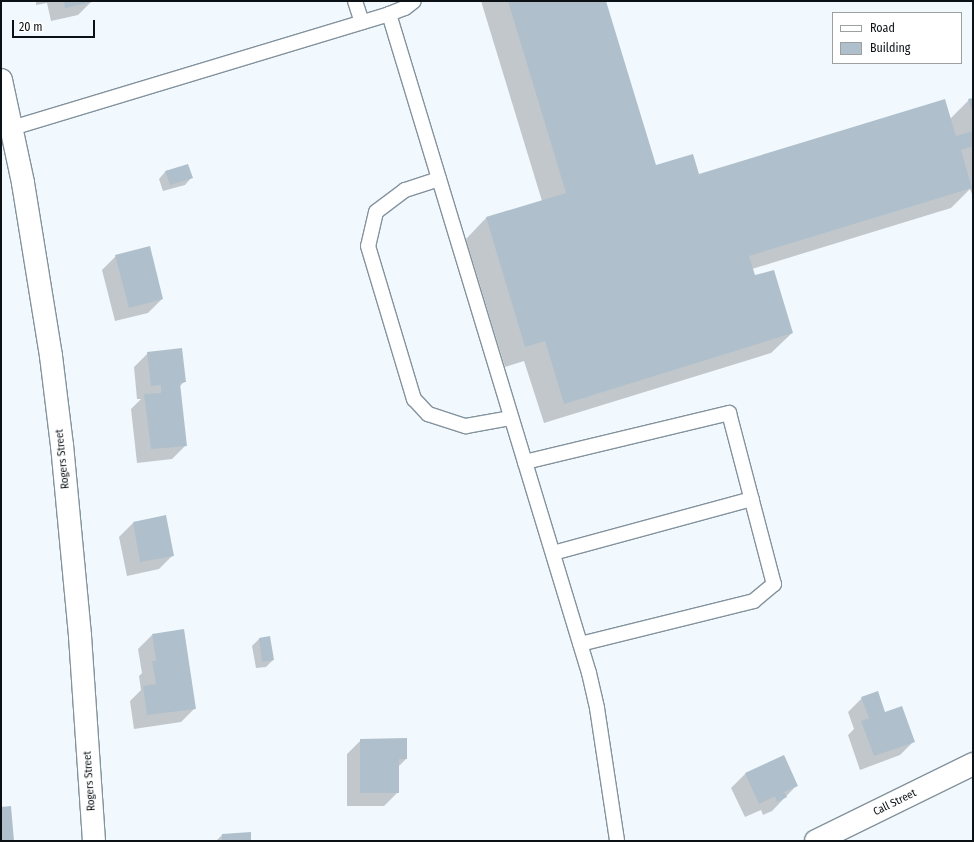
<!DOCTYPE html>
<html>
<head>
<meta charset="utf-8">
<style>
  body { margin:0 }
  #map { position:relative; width:974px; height:842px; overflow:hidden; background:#f2f9fe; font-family:"Fira Sans Condensed",sans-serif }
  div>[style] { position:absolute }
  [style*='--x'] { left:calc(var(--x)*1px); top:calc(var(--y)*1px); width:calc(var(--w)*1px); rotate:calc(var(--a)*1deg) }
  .shadow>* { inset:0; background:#0003 }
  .building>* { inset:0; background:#afc0cc }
  .roads { filter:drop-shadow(1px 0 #83939e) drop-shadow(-1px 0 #83939e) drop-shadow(0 1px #83939e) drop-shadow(0 -1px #83939e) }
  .service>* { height:14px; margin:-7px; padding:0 7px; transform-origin:7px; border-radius:7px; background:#fff }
  .tertiary>* { height:22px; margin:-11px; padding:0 11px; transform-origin:11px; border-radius:11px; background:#fff }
  .secondary>* { height:22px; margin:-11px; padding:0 11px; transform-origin:11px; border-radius:11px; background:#fff }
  span { translate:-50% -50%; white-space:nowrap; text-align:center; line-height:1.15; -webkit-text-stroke:3px #fff; paint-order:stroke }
  .street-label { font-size:11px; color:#0b1115 }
  .frame { position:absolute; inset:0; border:2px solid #0b1115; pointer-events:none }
  .legend { position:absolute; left:832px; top:12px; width:130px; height:52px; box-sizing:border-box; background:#fff; border:1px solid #9da0a1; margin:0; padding:5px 7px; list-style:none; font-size:12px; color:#0b1115 }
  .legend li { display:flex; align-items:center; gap:8px; height:20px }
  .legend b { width:20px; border:1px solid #9da0a1 }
  .scale { position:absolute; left:12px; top:20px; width:83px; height:18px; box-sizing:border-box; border:2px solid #0b1115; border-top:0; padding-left:5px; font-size:12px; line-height:14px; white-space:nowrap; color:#0b1115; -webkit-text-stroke:3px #fff; paint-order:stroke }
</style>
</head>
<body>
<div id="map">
  <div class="shadow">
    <i style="clip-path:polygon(36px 1px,92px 1px,78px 15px,51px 21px,47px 3px,36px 5px)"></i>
    <i style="clip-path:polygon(481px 1px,605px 1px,655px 167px,698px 175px,950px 119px,969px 100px,973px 99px,973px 194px,972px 194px,970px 189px,951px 208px,752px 269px,754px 276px,792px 333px,771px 353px,544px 423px,524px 361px,505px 367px,466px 239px,486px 218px,542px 201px)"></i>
    <i style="clip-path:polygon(165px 172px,191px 178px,185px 185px,163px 191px,159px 179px)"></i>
    <i style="clip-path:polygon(116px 256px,162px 299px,148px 313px,115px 321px,102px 270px)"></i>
    <i style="clip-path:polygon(148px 353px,185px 381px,179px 387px,186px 445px,172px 459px,137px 463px,131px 409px,141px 399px,137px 399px,134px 367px)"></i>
    <i style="clip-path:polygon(133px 523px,173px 555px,159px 569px,127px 576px,119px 537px)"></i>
    <i style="clip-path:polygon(152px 635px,195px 708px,181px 722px,134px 729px,130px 701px,141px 690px,139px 676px,142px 673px,138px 649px)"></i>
    <i style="clip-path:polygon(269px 637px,273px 660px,266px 667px,256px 668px,252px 646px,259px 639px)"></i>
    <i style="clip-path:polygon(862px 698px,885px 713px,914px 741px,900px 755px,860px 770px,848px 735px,854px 729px,848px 712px)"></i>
    <i style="clip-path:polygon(361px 740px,406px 759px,398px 767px,398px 792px,384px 806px,347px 806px,347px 754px)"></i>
    <i style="clip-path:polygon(784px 756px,797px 785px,772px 811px,763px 815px,761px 810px,745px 817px,731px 788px,745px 774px)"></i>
    <i style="clip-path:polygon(222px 835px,250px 841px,216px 841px)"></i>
  </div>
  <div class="building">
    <i style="clip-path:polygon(64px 1px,92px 1px,92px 2px,65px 8px)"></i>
    <i style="clip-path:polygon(508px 1px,606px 1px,656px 165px,693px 154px,699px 174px,945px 99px,956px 136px,973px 131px,973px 146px,961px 150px,972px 188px,749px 256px,755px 275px,774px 270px,793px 333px,564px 404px,545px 341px,525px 347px,486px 217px,566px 193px)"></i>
    <i style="clip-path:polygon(973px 98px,973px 114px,968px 99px)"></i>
    <i style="clip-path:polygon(188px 164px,193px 178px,170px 185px,165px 171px)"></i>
    <i style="clip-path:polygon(150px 246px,163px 299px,129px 308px,115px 255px)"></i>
    <i style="clip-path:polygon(182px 348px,186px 382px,180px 383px,187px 446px,151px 449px,144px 394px,161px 393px,161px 385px,151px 386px,147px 352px)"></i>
    <i style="clip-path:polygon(166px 515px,174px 556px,140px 562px,133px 522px)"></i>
    <i style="clip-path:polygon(184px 629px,196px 709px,147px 715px,143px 686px,156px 684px,152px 661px,156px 661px,152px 634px)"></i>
    <i style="clip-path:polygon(270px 636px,274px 660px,262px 662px,259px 638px)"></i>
    <i style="clip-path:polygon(878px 691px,885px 712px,902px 706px,915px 742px,874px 756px,861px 721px,869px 718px,861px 697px)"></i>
    <i style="clip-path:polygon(407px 738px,407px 759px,399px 759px,399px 793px,360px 793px,360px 739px)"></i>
    <i style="clip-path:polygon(784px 755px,798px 786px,784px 792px,787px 797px,777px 802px,775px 796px,759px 804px,745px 773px)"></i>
    <i style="clip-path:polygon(11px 806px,14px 841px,1px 841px,1px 807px)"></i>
    <i style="clip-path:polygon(251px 832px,251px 841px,222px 841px,222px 834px)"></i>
  </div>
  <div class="roads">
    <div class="service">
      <i style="--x:355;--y:1;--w:22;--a:72"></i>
      <i style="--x:389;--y:14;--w:689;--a:73.12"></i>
      <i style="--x:589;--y:673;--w:36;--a:77"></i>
      <i style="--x:597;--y:708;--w:134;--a:81.4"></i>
      <i style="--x:12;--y:128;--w:394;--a:-16.8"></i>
      <i style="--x:389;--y:14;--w:17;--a:-21"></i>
      <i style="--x:405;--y:8;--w:11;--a:-38"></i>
      <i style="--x:439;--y:179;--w:36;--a:162"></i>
      <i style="--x:405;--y:190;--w:36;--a:143"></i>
      <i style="--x:376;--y:212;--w:35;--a:103"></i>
      <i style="--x:368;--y:246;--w:160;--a:73.3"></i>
      <i style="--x:414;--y:399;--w:21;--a:47"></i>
      <i style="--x:428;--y:414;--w:40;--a:18"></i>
      <i style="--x:466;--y:426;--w:46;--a:-10.1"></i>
      <i style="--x:525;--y:462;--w:210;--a:-13.5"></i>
      <i style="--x:729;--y:413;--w:177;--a:75.3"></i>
      <i style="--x:774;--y:584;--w:26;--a:140"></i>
      <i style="--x:754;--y:601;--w:179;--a:166.1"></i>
      <i style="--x:553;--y:553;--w:206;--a:-15.2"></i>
    </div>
    <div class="tertiary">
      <i style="--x:816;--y:841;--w:175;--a:-26.1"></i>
    </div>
    <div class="secondary">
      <i style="--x:1;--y:80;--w:105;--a:77.9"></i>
      <i style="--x:23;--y:183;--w:175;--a:80.8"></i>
      <i style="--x:51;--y:356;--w:90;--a:83"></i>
      <i style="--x:62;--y:445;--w:192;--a:84.6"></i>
      <i style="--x:80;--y:636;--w:205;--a:86.1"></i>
    </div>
  </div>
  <div class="street-label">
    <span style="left:63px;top:459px;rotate:-96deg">Rogers Street</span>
    <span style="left:90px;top:781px;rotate:-94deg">Rogers Street</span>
    <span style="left:895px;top:803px;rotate:-26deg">Call Street</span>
  </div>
  <div class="frame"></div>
  <ul class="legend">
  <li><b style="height:5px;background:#fff"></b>Road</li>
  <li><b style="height:11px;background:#afc0cc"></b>Building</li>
  </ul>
  <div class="scale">20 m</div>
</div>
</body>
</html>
